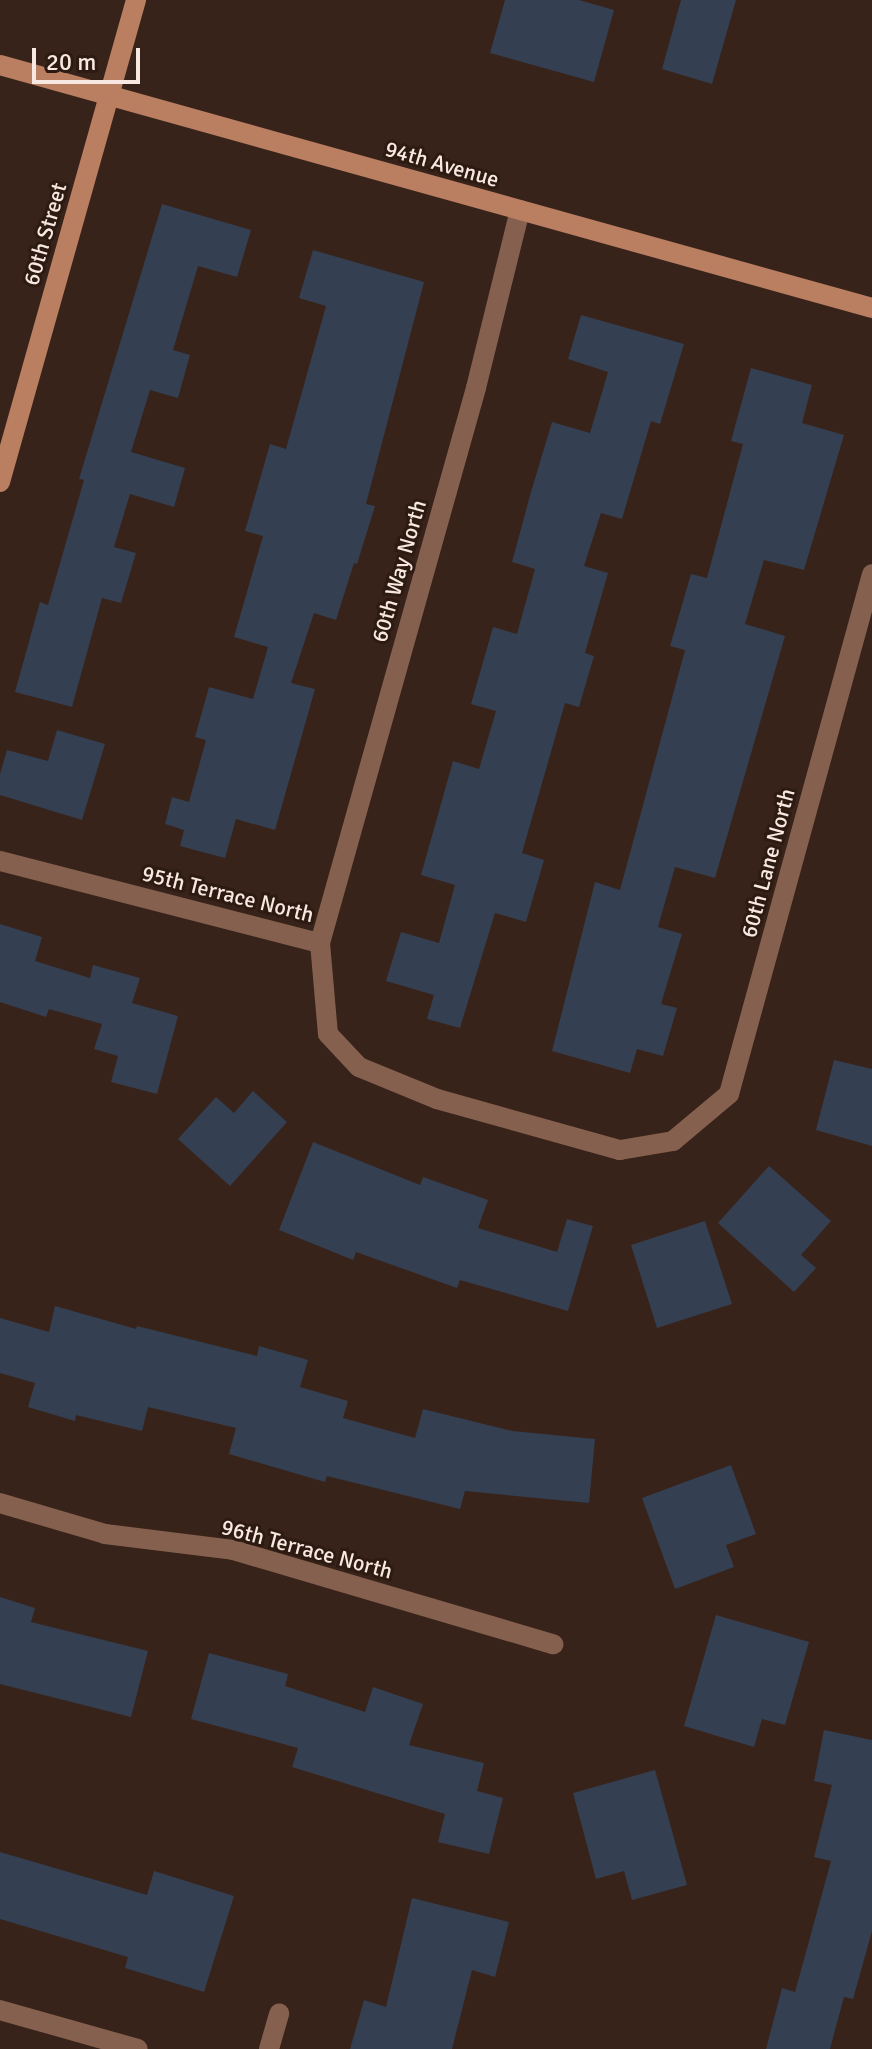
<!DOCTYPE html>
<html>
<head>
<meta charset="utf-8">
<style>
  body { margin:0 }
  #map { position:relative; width:872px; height:2049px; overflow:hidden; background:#37231a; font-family:Signika,sans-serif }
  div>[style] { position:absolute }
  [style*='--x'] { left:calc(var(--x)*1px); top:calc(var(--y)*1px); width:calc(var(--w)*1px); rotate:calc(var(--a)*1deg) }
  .building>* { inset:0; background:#343f52 }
  .street>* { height:20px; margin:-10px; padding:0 10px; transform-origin:10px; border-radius:10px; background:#86604e }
  .secondary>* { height:20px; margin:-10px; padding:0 10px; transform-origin:10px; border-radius:10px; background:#ba7e61 }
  span { translate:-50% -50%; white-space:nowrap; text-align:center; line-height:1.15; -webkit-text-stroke:6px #2d1a10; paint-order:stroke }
  .street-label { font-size:22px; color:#f7e9e2 }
  .scale { position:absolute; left:32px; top:48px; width:108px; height:36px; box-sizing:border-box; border:4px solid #f7e9e2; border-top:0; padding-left:10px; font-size:24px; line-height:28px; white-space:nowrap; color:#f7e9e2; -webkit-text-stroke:6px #2d1a10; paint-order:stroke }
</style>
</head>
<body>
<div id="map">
  <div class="building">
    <i style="clip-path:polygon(505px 0,579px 0,614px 10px,594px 82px,490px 53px)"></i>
    <i style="clip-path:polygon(681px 0,736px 0,712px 84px,662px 69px)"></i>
    <i style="clip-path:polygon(162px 204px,251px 230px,237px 277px,198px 266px,173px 350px,190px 355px,178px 398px,150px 390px,131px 452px,185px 468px,174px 507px,130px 494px,114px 547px,136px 553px,121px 603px,102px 598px,72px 707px,15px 692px,40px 602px,48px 605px,84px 480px,79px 479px)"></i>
    <i style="clip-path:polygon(313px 250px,424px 282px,366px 504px,375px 506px,357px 564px,354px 563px,336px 620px,314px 613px,291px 683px,315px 689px,275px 830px,236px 819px,225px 858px,180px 846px,184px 830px,165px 824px,172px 797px,189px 802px,206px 740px,195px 737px,209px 687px,253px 699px,268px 647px,234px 637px,263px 536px,245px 531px,270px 444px,286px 449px,326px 306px,299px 298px)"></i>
    <i style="clip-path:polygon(581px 315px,684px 344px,660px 424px,651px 421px,622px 519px,601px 513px,584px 566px,608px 573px,585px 653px,594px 656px,579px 707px,565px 703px,522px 853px,544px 860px,526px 922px,495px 913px,460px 1028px,427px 1019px,434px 995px,386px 981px,401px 932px,439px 943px,455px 885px,421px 875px,453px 761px,479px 769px,496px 711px,471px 704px,493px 627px,517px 634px,535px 569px,512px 562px,531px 492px,552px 422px,590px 433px,608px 372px,568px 359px)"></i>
    <i style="clip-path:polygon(751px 368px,812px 385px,802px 423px,844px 435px,804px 570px,764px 560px,745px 624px,785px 636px,715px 878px,675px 867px,658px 927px,682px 934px,661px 1004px,677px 1008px,663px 1056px,637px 1049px,630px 1073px,552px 1051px,595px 882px,620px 890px,685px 650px,670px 646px,691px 574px,707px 578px,743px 444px,731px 441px)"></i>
    <i style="clip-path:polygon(57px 730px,105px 744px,82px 820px,0 795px,0 774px,7px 750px,48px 761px)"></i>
    <i style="clip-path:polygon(0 924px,42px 937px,35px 961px,90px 978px,93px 965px,140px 978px,132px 1003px,178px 1016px,157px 1094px,111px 1082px,118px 1056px,94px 1049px,102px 1024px,49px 1009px,46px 1017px,0 1002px)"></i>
    <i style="clip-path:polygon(834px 1060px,872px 1069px,872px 1146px,816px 1130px)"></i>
    <i style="clip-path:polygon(253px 1091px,287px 1122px,230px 1186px,178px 1139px,216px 1097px,234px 1113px)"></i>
    <i style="clip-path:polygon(313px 1142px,420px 1185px,423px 1177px,488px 1200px,478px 1228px,557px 1252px,567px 1219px,593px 1226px,568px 1311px,460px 1280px,457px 1288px,356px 1252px,353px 1260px,279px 1230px)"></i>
    <i style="clip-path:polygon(769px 1166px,831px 1221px,801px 1255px,816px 1268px,794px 1292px,718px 1223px)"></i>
    <i style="clip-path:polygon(705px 1221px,732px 1304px,657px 1328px,631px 1245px)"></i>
    <i style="clip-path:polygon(55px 1306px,136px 1329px,137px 1326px,257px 1356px,259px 1346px,308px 1360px,300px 1387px,348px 1401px,343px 1418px,415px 1438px,423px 1409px,512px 1431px,595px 1439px,589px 1503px,465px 1491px,460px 1509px,327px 1476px,325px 1482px,229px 1454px,236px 1428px,148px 1407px,142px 1431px,76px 1415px,75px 1421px,28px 1407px,35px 1383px,0 1373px,0 1318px,49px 1332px)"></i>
    <i style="clip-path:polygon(731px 1465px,756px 1534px,726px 1545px,734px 1567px,675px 1589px,642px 1498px)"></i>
    <i style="clip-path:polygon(0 1597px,35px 1608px,31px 1622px,148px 1651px,131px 1717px,0 1684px)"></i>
    <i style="clip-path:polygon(716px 1615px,809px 1642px,785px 1725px,762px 1719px,754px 1747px,684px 1726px)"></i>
    <i style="clip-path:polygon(209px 1653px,288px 1674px,285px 1686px,365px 1712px,373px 1687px,423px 1704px,409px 1745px,484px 1763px,477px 1791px,503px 1798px,489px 1854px,438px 1842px,445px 1814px,292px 1767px,298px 1748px,191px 1719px)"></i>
    <i style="clip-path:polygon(824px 1730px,872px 1740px,872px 1931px,853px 1999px,844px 1997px,830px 2049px,766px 2049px,782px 1988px,795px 1992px,831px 1861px,814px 1857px,832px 1785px,814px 1781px)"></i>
    <i style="clip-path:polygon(655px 1770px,687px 1885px,632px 1900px,624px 1871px,596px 1879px,573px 1793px)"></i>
    <i style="clip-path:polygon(0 1852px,147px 1895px,154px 1871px,234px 1896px,204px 1992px,125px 1968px,128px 1957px,0 1919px)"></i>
    <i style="clip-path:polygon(412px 1898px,509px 1922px,495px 1977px,472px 1970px,452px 2049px,350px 2049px,364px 2000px,386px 2007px)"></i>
  </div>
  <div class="street">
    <i style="--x:520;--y:210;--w:183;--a:103.9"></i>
    <i style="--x:476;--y:388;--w:577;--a:105.7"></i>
    <i style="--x:320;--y:943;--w:91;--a:85"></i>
    <i style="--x:328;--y:1034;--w:45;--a:46.8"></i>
    <i style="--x:359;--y:1067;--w:84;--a:22.3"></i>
    <i style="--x:437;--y:1099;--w:190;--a:15.6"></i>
    <i style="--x:620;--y:1150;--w:54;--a:-9.6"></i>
    <i style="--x:673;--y:1141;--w:73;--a:-40"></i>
    <i style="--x:729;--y:1094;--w:539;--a:-74.62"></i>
    <i style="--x:0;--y:861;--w:330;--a:14.4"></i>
    <i style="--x:0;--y:1503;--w:109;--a:16.4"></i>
    <i style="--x:105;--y:1534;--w:129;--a:7.1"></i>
    <i style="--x:233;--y:1550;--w:334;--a:16.4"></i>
    <i style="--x:0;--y:2010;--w:143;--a:15.8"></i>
    <i style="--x:269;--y:2049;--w:37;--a:-74"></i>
  </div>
  <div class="secondary">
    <i style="--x:0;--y:65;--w:905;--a:15.57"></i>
    <i style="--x:0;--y:482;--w:501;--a:-74.24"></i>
  </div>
  <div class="street-label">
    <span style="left:442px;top:164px;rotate:16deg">94th Avenue</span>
    <span style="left:45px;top:234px;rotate:-74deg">60th Street</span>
    <span style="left:399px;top:571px;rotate:-74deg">60th Way North</span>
    <span style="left:768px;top:863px;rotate:-75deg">60th Lane North</span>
    <span style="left:228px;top:894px;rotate:14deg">95th Terrace North</span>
    <span style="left:307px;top:1549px;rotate:15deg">96th Terrace North</span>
  </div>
  <div class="scale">20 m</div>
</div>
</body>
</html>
